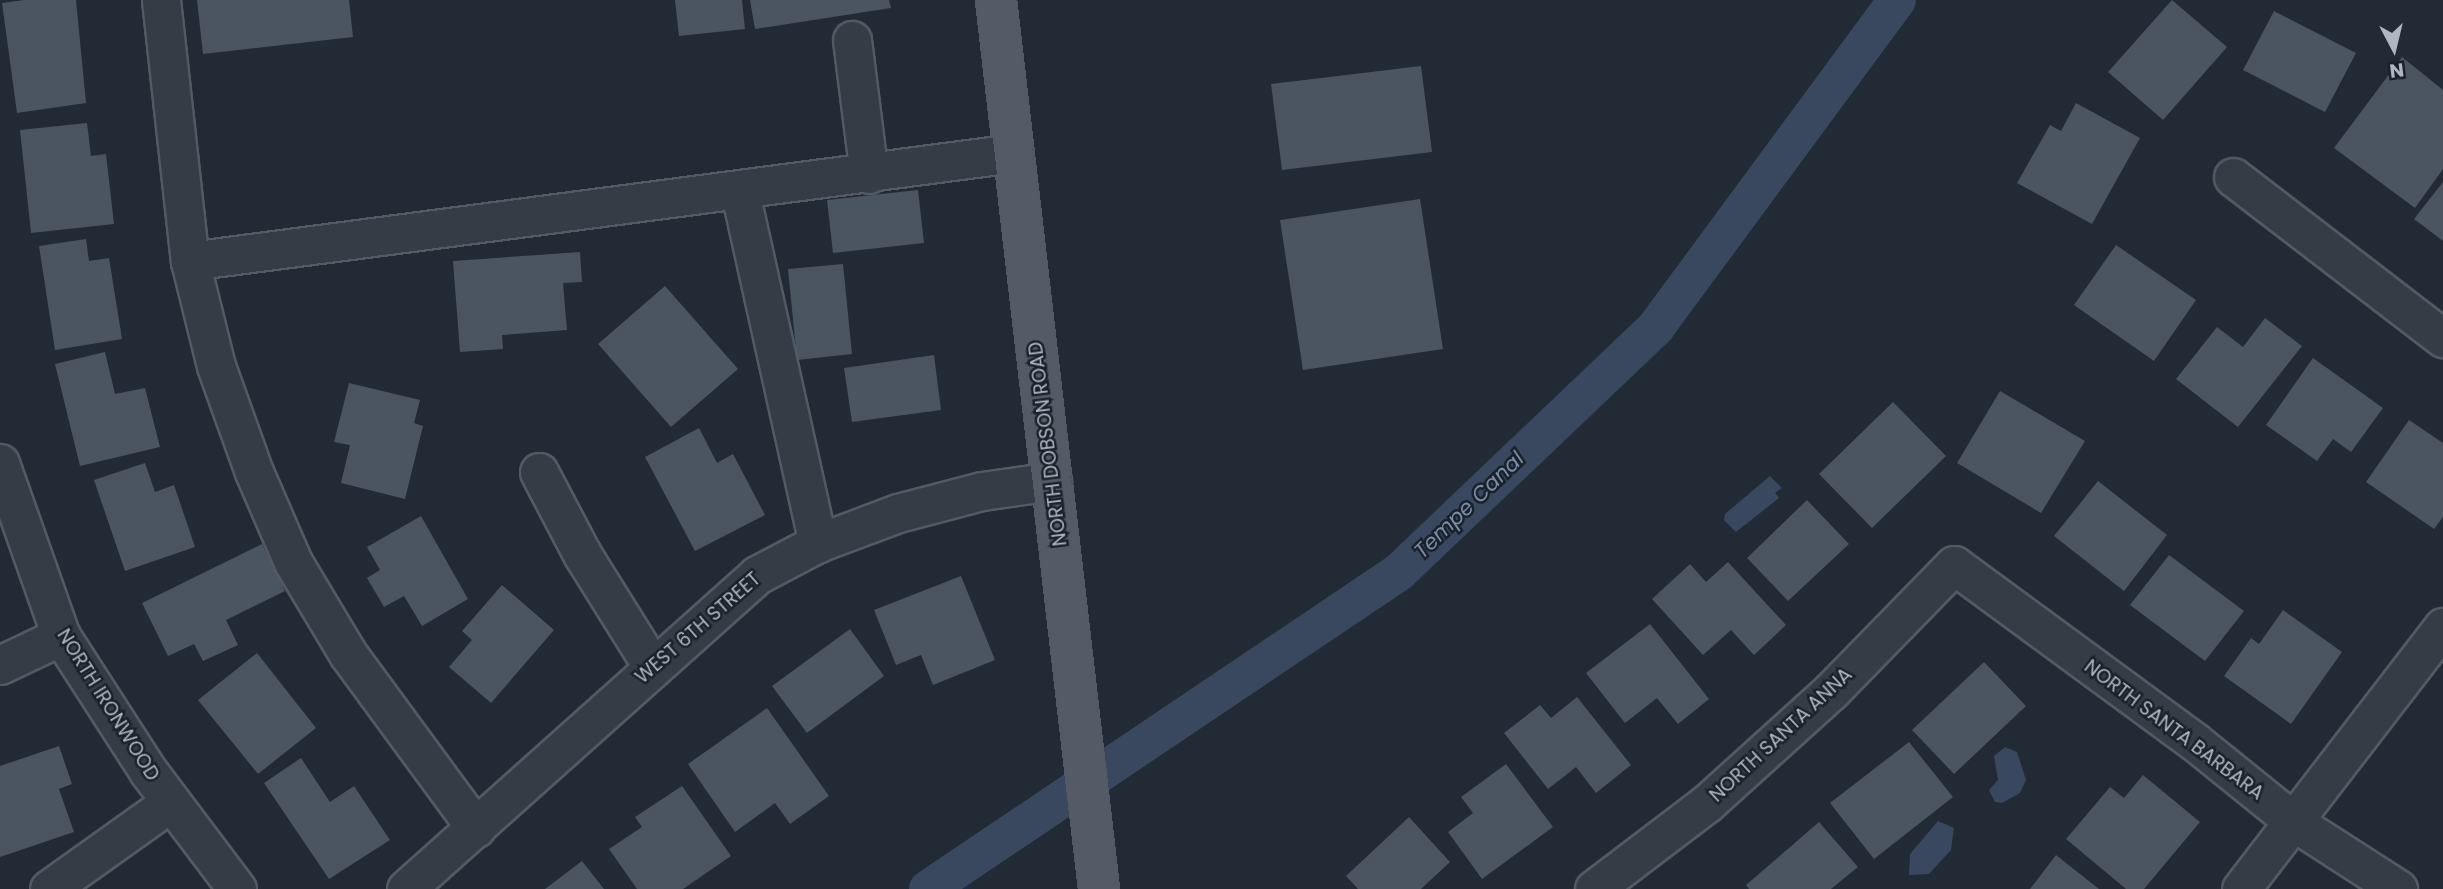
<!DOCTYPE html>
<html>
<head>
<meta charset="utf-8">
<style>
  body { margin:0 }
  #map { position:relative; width:2443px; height:889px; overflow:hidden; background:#222a35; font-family:Poppins,sans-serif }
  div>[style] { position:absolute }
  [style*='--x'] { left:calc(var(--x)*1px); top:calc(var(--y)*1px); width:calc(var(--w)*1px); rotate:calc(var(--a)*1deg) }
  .water>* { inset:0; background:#39485e }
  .canal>* { height:38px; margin:-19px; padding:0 19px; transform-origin:19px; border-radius:19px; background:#39485e }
  .building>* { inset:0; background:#4b5461 }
  .roads { filter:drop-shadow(2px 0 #535a64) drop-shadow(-2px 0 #535a64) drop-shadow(0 2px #535a64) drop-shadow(0 -2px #535a64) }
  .minor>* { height:37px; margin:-18.5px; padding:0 18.5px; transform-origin:18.5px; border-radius:18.5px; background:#363c46 }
  .major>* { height:38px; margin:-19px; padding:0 19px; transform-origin:19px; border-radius:19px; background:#545b66 }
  span { translate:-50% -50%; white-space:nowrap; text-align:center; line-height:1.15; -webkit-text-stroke:5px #1b212b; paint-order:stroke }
  .street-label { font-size:19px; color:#b0b7c3 }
  .water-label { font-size:21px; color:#7b8ea9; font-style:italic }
  .north { position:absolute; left:2359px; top:14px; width:70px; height:70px; -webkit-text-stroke:5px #1b212b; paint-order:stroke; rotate:173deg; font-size:19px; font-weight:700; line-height:28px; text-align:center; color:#b0b7c3 }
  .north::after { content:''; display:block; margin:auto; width:24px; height:32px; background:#b0b7c3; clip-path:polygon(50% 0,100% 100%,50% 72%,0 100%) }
</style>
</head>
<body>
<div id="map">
  <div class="water">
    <i style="clip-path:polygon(1770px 476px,1782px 488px,1775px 493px,1779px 498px,1736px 532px,1724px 520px,1725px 514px)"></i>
    <i style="clip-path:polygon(2005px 747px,2017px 752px,2026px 780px,2020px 793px,2002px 803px,1995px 802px,1989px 790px,1998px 780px,1994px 756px)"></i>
    <i style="clip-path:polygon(1938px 821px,1954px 828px,1951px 850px,1929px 874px,1909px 875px,1910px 854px)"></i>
  </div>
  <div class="canal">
    <i style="--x:928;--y:889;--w:568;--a:-33.94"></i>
    <i style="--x:1399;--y:572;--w:355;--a:-43.6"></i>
    <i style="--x:1656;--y:327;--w:406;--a:-53.6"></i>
  </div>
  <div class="building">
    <i style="clip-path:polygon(24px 0,76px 0,86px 103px,17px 113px,2px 3px)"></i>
    <i style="clip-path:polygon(197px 0,349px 0,353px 37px,203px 54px)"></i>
    <i style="clip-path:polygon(675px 0,742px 0,745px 29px,679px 36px)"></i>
    <i style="clip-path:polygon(750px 0,889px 0,891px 8px,755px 29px)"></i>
    <i style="clip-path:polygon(2172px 0,2227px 47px,2163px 120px,2108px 72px)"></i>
    <i style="clip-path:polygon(2274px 11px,2356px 53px,2325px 112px,2243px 70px)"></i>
    <i style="clip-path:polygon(2402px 57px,2443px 90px,2443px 169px,2415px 208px,2334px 148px)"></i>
    <i style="clip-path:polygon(1421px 66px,1432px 152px,1282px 170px,1271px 84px)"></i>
    <i style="clip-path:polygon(2076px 103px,2140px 138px,2092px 224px,2017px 183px,2050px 125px,2061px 131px)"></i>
    <i style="clip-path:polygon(87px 123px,91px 156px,106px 154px,114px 224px,31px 233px,20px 130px)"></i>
    <i style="clip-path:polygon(2443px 182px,2443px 241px,2414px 219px)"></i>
    <i style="clip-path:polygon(918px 190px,924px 243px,833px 253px,827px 200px)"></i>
    <i style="clip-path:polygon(1420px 199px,1443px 349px,1303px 370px,1280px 220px)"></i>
    <i style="clip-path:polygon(86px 239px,89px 261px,109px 258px,122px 339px,55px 350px,39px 246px)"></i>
    <i style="clip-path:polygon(2116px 245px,2196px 300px,2154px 361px,2074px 305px)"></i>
    <i style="clip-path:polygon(580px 252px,582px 282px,563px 283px,567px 330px,502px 335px,503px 349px,460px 352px,453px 261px)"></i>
    <i style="clip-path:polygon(843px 264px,852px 354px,797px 360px,788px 269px)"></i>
    <i style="clip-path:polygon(665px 286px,738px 369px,671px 427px,598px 344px)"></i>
    <i style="clip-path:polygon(2265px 318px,2302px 346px,2238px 427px,2176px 379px,2217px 327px,2243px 347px)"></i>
    <i style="clip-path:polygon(105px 352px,115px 394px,145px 388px,160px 447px,80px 466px,55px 364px)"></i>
    <i style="clip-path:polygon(934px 355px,941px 410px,852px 422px,844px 368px)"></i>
    <i style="clip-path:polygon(2313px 358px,2383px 408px,2351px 452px,2333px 439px,2317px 461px,2266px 425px)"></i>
    <i style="clip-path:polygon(349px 383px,420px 400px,414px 423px,423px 426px,405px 499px,341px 483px,350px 445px,334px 442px)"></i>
    <i style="clip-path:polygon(2000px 391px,2085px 441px,2041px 513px,1957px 463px)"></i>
    <i style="clip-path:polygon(1893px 402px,1946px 456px,1872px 528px,1819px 474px)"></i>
    <i style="clip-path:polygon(2409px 420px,2443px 443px,2443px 517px,2434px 529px,2366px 482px)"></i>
    <i style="clip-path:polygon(699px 428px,717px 463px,733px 454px,765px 515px,695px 551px,645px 457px)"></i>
    <i style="clip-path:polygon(145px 463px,155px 492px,174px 485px,195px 547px,125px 571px,94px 480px)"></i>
    <i style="clip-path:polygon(2098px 481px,2167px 535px,2124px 591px,2054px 536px)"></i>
    <i style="clip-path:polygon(1807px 500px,1849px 544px,1788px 601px,1747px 558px)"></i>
    <i style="clip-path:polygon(421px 516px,468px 599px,422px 626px,404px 596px,384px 607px,367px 578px,380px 570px,367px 547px)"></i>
    <i style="clip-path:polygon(262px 544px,285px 591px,226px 620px,238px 645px,203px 661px,194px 644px,168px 656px,142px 603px)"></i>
    <i style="clip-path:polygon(2169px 555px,2244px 611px,2205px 661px,2130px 605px)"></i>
    <i style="clip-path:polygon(1728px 562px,1786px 625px,1754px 655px,1731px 630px,1703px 655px,1652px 599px,1690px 564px,1706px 582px)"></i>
    <i style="clip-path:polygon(961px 576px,995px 660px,933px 685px,921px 655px,896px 665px,874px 610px)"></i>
    <i style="clip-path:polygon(502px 585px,554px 630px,491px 703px,449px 667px,472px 640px,462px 631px)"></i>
    <i style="clip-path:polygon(2283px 610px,2342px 652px,2291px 724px,2224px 676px,2251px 638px,2259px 644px)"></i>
    <i style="clip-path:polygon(1650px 624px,1709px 699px,1678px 724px,1657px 698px,1625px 723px,1586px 673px)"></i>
    <i style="clip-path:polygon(850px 629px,884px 676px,807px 733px,772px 686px)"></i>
    <i style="clip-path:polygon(257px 653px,316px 728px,258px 774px,198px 700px)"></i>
    <i style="clip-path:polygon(1984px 662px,2026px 706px,1954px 774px,1912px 730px)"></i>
    <i style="clip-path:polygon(1577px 697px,1631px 765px,1596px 793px,1576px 767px,1548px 789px,1504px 733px,1540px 705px,1551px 718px)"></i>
    <i style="clip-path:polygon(767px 708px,829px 796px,790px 824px,775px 803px,735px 832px,688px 764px)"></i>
    <i style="clip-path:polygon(1909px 742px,1953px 797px,1874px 859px,1830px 803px)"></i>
    <i style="clip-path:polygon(59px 746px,72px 784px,59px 789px,74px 832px,0 857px,0 766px)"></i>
    <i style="clip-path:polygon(301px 758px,330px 802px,354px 786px,390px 840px,329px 879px,264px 783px)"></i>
    <i style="clip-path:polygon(1506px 764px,1553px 827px,1482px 879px,1448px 832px,1473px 813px,1461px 797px)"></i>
    <i style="clip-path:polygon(2143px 775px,2200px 822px,2144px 889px,2126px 889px,2066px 839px,2110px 787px,2124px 798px)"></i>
    <i style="clip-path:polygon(682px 786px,731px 856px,683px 889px,637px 889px,609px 849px,642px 827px,635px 817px)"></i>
    <i style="clip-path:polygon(1409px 817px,1450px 862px,1421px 889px,1358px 889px,1346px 876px)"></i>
    <i style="clip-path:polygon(1819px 822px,1858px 867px,1831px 889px,1749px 889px,1746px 885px)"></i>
    <i style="clip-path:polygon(2056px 855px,2099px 889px,2030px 889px)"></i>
    <i style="clip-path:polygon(582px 861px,604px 889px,545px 889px)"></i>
  </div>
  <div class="roads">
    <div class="minor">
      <i style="--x:161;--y:0;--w:263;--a:83.7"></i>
      <i style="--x:190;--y:261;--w:108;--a:76.1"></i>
      <i style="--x:216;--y:366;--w:113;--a:70.3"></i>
      <i style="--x:254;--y:472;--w:98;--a:66.6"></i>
      <i style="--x:293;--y:562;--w:107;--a:59.1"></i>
      <i style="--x:348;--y:654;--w:216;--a:53.7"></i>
      <i style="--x:852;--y:40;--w:135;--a:82.8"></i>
      <i style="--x:2233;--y:177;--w:265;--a:37.5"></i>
      <i style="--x:740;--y:192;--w:360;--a:77.5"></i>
      <i style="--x:190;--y:261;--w:831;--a:-7.47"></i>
      <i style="--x:0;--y:463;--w:183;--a:70.6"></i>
      <i style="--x:61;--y:636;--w:161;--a:57.2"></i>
      <i style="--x:148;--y:771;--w:148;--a:53"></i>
      <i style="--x:539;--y:472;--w:93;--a:62.3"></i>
      <i style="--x:582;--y:554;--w:132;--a:58"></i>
      <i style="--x:0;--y:665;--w:68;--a:-25.4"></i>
      <i style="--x:49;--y:889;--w:150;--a:-35.5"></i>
      <i style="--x:406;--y:889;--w:471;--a:-41.8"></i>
      <i style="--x:757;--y:575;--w:69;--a:-27.7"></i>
      <i style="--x:818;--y:543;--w:85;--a:-20.6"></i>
      <i style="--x:898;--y:513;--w:87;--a:-14.7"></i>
      <i style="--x:982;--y:491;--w:71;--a:-8.1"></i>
      <i style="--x:1594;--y:889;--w:141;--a:-37.2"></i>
      <i style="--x:1706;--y:804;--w:169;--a:-42.1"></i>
      <i style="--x:1831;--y:691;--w:176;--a:-45.7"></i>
      <i style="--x:1954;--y:565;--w:299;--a:36.3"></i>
      <i style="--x:2195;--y:742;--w:127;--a:38.9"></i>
      <i style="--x:2294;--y:822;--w:124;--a:32.8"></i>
      <i style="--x:2241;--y:889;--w:331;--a:-52.4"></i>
    </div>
    <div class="major">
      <i style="--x:996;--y:0;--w:895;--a:83.39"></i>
    </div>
  </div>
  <div class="street-label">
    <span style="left:1048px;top:444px;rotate:-97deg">NORTH DOBSON ROAD</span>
    <span style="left:698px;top:628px;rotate:-41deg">WEST 6TH STREET</span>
    <span style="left:108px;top:705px;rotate:58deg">NORTH IRONWOOD</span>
    <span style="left:2174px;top:730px;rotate:37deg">NORTH SANTA BARBARA</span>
    <span style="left:1781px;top:735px;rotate:-43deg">NORTH SANTA ANNA</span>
  </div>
  <div class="water-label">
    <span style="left:1469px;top:505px;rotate:-44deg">Tempe Canal</span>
  </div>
  <div class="north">N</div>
</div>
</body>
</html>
